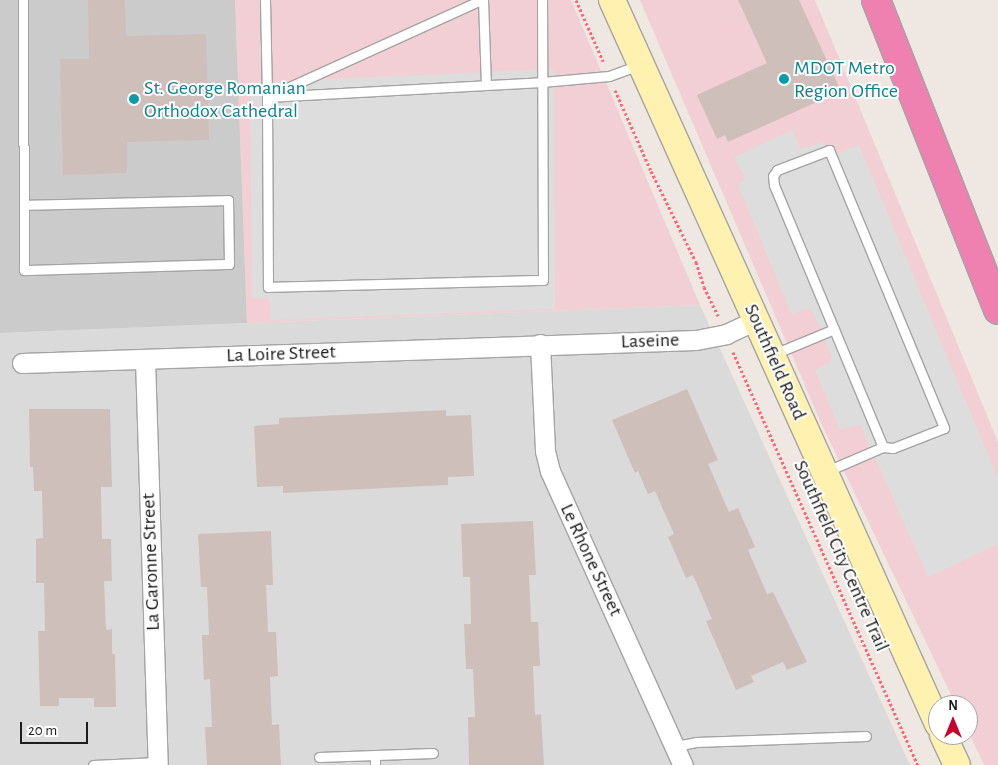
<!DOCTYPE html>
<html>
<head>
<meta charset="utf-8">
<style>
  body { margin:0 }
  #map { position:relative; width:998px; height:765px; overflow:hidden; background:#efe7e1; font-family:"Alegreya Sans",sans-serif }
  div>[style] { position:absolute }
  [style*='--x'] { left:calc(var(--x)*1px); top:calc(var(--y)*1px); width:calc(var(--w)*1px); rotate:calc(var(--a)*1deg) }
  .residential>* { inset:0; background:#dbdada }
  .commercial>* { inset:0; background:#f2cfd5 }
  .religious>* { inset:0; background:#cbcbcb }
  .parking>* { inset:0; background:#ddd }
  .building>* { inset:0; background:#cfbfba }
  .path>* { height:3px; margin-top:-1.5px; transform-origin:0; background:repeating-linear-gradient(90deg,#ff6377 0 2.5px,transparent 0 5px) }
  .roads { filter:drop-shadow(1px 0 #a4a4a4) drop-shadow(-1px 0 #a4a4a4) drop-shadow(0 1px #a4a4a4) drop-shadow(0 -1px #a4a4a4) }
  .service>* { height:9px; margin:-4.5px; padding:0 4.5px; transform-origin:4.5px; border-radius:4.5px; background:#fff }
  .minor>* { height:19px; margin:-9.5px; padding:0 9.5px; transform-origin:9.5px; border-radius:9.5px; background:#fff }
  .secondary>* { height:26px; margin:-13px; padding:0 13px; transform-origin:13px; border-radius:13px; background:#fff1b0 }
  .motorway>* { height:28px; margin:-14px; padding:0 14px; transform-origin:14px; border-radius:14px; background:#ee81af }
  .dots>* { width:14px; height:14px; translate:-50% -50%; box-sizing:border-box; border:2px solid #fff; border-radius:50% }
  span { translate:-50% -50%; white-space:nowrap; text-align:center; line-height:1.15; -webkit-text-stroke:4px #fff; paint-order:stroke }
  .culture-label { font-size:20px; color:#0d838f }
  .left { translate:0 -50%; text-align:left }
  .street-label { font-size:20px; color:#1d1d1d }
  .north { position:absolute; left:928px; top:695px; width:50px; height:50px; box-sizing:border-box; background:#fff; border:1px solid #a5a5a5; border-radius:50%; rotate:0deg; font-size:14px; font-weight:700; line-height:20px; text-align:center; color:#1d1d1d }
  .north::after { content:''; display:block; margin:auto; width:18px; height:22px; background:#ca002f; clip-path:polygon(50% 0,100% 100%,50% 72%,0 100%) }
  .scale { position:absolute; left:20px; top:722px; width:68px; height:22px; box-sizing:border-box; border:2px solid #1d1d1d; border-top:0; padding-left:6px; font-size:15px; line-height:18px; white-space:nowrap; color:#1d1d1d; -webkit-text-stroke:4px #fff; paint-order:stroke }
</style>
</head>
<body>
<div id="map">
  <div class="residential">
    <i style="clip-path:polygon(700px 305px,910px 765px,0 765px,0 333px)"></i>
  </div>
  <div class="commercial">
    <i style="clip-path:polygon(235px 0,571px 0,700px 305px,247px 323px)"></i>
    <i style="clip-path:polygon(640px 0,815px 0,998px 442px,998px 765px,984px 765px,968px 731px,968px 705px,956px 705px,821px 423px)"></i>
  </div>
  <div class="religious">
    <i style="clip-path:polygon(0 0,235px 0,247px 323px,0 333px)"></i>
  </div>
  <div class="parking">
    <i style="clip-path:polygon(554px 69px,555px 309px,271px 320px,270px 298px,252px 298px,250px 83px)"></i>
    <i style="clip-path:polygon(792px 130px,801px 149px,824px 142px,830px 156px,859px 145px,998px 479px,998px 544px,928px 577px,861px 426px,858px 425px,840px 430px,815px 370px,829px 363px,832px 357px,812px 310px,805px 309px,792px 315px,738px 185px,744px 180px,744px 175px,734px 157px)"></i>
  </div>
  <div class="building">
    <i style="clip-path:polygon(88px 0,125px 0,126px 36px,206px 34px,209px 140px,127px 142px,127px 173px,63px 175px,60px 59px,89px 59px)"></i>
    <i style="clip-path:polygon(738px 0,799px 0,841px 91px,728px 142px,725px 135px,717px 139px,697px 95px,767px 63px)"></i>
    <i style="clip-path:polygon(687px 389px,718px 460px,708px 464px,729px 512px,738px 508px,755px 547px,748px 550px,767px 594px,773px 592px,807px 662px,787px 670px,783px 662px,751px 676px,754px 682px,736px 690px,706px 621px,712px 619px,693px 575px,686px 578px,668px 537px,674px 534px,655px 491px,648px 494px,638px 471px,635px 473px,612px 420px)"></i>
    <i style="clip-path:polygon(29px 409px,110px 409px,112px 487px,101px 487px,102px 539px,111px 539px,112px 581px,104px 581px,106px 630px,112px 629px,112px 654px,115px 654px,116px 707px,94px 707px,94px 698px,59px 698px,59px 706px,40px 706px,38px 631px,45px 631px,44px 583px,36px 583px,36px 539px,43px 538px,42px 491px,34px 491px,33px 467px,30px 467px)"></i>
    <i style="clip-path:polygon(446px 410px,446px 416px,471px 415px,474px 476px,448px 477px,448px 485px,283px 493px,283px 486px,257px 487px,254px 426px,279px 424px,279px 418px)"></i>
    <i style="clip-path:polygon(533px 521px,536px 575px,529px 575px,531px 622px,538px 622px,540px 666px,533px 666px,535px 715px,541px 714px,544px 765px,469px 765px,468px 717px,475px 717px,473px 669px,466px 669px,464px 624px,471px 624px,470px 577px,463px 577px,461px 524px)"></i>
    <i style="clip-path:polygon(271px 531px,273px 585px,266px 585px,268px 632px,276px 632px,278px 676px,270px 677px,272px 725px,279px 724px,281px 765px,207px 765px,205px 727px,212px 727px,210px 679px,204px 680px,202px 635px,209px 635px,207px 587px,201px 587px,198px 534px)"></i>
  </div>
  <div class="path">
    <i style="--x:576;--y:0;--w:67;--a:66.1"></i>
    <i style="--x:615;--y:90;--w:89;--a:66"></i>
    <i style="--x:651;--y:171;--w:102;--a:63.7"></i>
    <i style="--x:696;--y:262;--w:26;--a:72"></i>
    <i style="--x:704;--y:287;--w:32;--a:64"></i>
    <i style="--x:733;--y:352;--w:453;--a:65.9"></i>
  </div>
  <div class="roads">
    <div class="service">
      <i style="--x:23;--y:0;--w:270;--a:89.8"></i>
      <i style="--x:24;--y:270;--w:205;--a:-1.7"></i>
      <i style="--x:229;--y:264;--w:64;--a:-90.9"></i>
      <i style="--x:228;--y:200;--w:204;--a:178.6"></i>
      <i style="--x:265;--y:0;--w:97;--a:88.8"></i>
      <i style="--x:267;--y:97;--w:275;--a:-3.1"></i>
      <i style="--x:542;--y:82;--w:67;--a:-5.1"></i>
      <i style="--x:609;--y:76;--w:32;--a:-20"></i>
      <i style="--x:481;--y:0;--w:235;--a:155.6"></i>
      <i style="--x:267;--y:97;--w:190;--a:89.7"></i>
      <i style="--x:268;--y:287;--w:275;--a:-1.5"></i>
      <i style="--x:543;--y:280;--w:280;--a:-90.2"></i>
      <i style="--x:483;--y:0;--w:85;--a:88"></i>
      <i style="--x:774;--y:354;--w:65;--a:-22.6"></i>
      <i style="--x:827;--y:471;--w:61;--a:-23.2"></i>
      <i style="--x:883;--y:447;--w:284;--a:-112.6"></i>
      <i style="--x:774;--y:185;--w:9;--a:-96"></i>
      <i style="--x:773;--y:176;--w:7;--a:-56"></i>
      <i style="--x:777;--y:170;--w:56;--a:-21"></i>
      <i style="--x:829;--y:150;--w:301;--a:67.5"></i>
      <i style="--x:944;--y:428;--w:55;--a:158.6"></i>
      <i style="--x:893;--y:448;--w:10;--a:-174"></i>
      <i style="--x:676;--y:746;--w:20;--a:-11"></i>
      <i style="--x:696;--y:742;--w:170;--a:-2"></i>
      <i style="--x:375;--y:755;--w:10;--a:90"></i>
      <i style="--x:319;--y:757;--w:114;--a:-2"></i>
      <i style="--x:93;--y:765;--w:65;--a:-2.6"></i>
    </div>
    <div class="minor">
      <i style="--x:540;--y:344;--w:107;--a:87.3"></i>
      <i style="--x:545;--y:451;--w:21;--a:76"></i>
      <i style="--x:550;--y:471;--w:323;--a:65.7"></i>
      <i style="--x:145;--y:359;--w:406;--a:88.2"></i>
      <i style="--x:22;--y:363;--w:674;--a:-1.95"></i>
      <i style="--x:696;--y:340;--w:31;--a:-11"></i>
      <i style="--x:726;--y:334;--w:33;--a:-25"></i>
    </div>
    <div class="secondary">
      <i style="--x:612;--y:0;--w:794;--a:65.76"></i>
      <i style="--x:943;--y:735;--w:33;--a:65"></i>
    </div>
    <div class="motorway">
      <i style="--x:876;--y:0;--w:333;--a:68.5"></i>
    </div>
  </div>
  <div class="dots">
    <i style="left:784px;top:79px;background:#0f9aa8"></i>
    <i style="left:134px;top:99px;background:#0f9aa8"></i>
  </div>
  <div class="culture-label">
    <span class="left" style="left:794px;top:80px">MDOT Metro<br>Region Office</span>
    <span class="left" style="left:144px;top:100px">St. George Romanian<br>Orthodox Cathedral</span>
  </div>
  <div class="street-label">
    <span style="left:650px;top:341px;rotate:-2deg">Laseine</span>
    <span style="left:281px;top:354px;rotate:-2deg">La Loire Street</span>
    <span style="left:775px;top:362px;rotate:66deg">Southfield Road</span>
    <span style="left:841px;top:556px;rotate:66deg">Southfield City Centre Trail</span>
    <span style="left:591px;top:560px;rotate:65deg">Le Rhone Street</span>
    <span style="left:151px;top:562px;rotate:-92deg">La Garonne Street</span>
  </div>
  <div class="north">N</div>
  <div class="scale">20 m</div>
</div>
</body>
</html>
